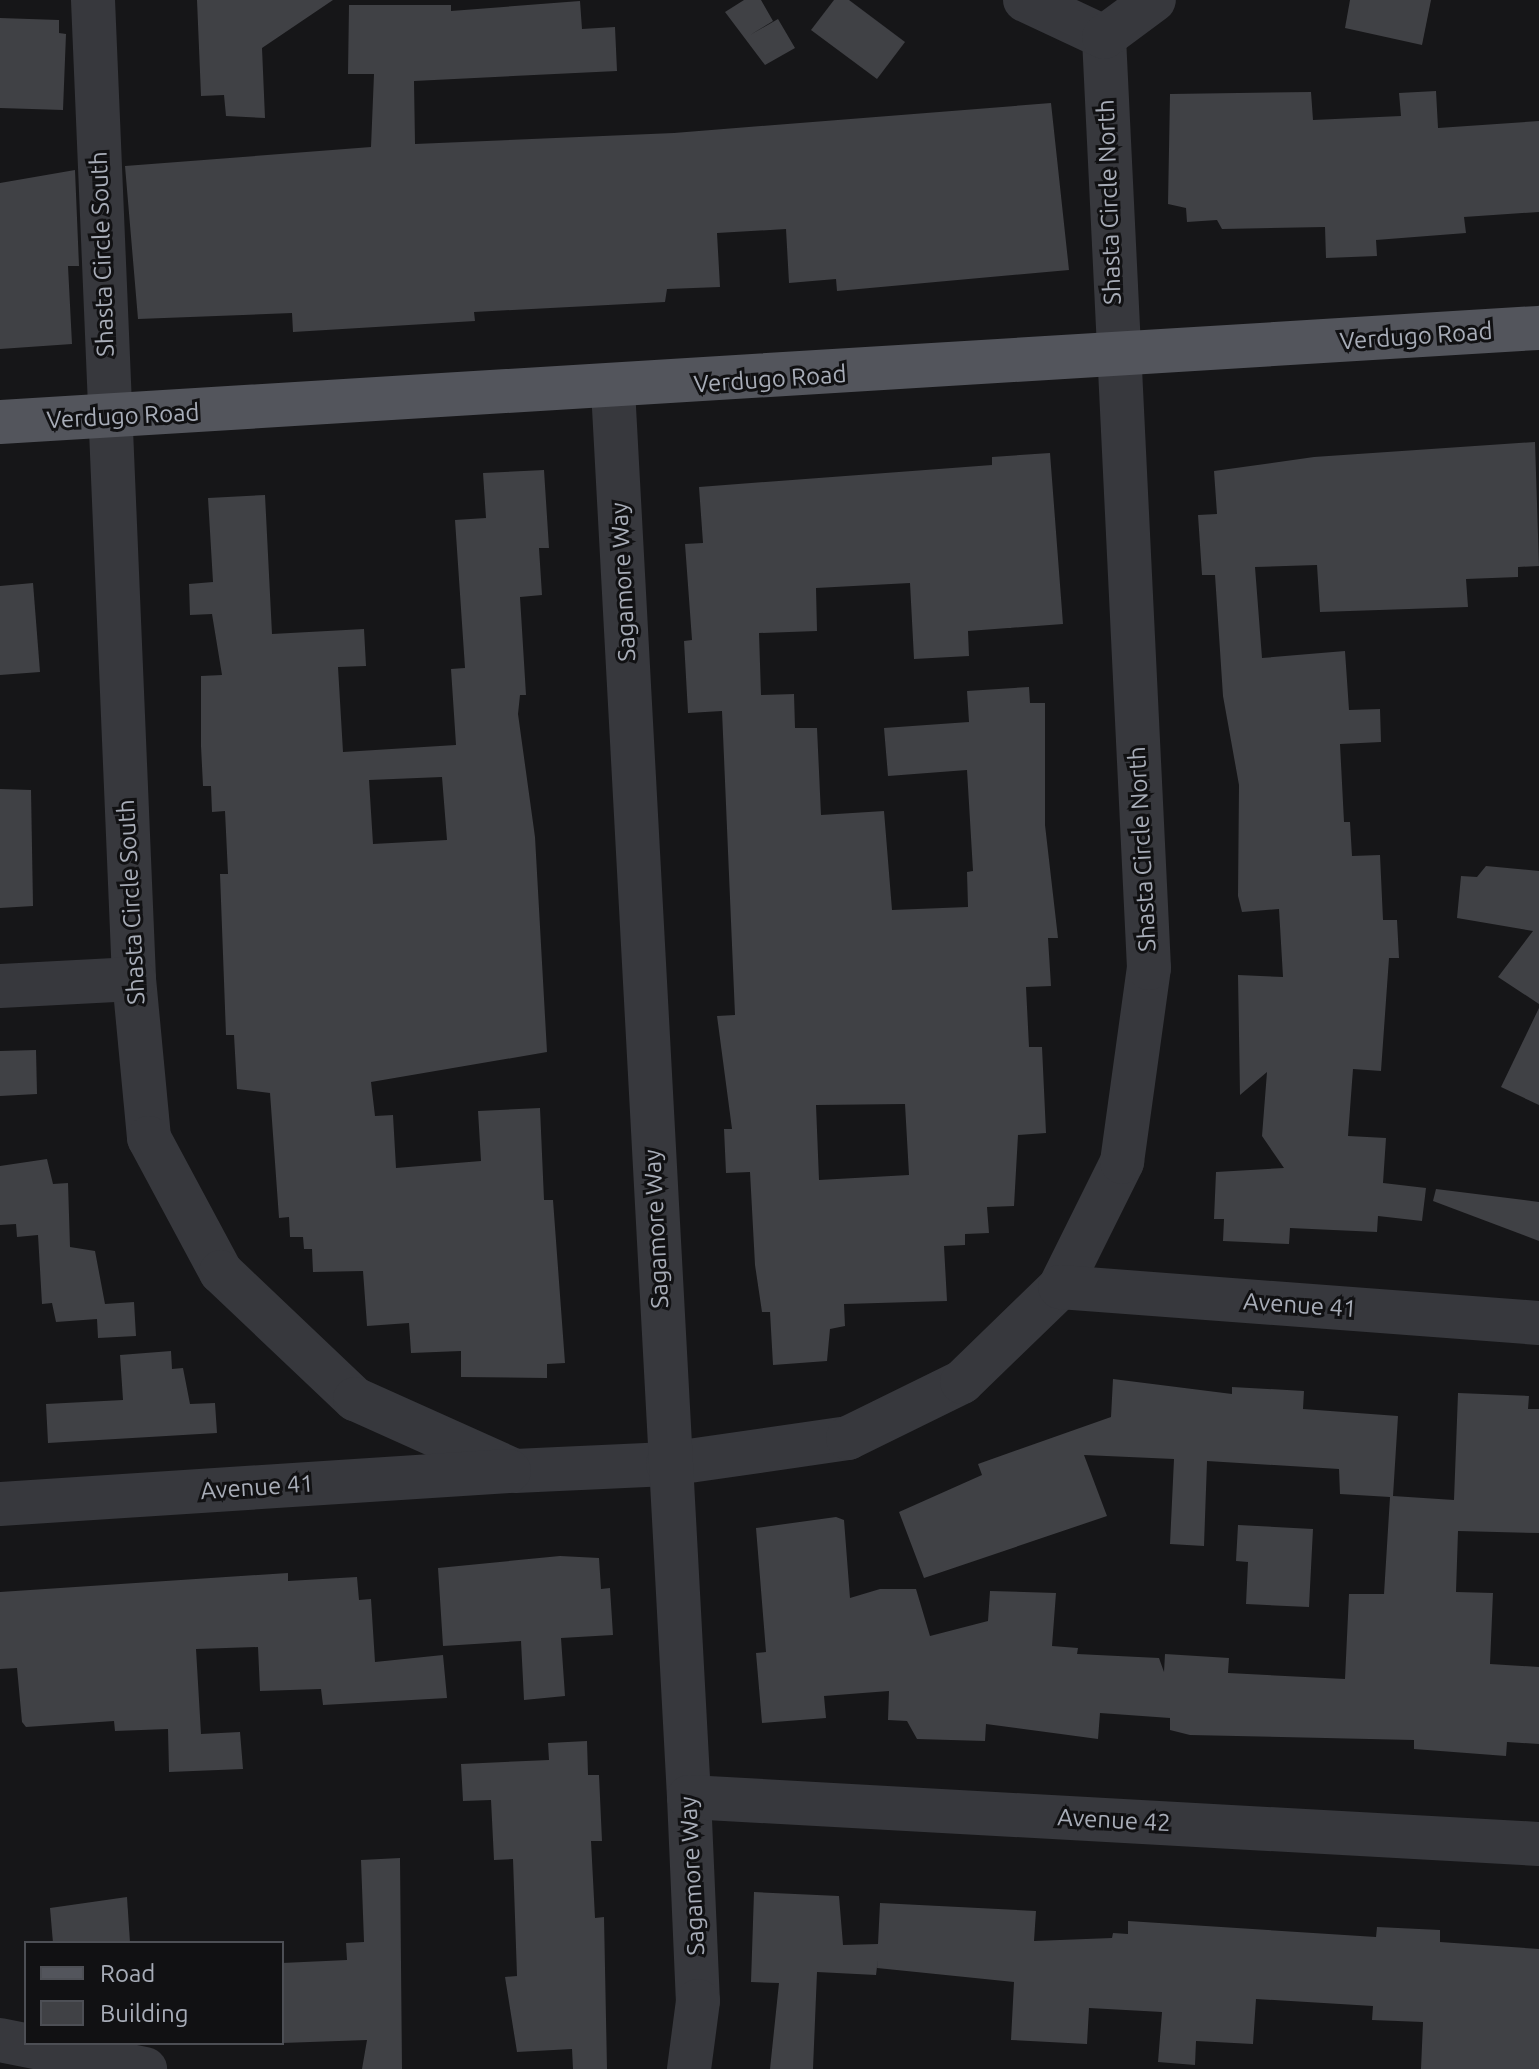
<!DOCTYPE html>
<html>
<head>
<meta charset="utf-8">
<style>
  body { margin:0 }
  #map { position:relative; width:1539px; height:2069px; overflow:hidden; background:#161618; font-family:Ubuntu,sans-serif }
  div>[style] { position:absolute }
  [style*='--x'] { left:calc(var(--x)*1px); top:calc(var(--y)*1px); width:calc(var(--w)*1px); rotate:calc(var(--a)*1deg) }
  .building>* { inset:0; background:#404145 }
  .minor>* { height:44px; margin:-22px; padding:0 22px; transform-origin:22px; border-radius:22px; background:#37383d }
  .major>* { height:44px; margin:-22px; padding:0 22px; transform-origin:22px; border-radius:22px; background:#53555c }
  span { translate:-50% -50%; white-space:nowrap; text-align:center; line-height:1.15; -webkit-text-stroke:6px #111113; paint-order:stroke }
  .street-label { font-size:24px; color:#a8adb8 }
  .legend { position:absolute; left:24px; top:1941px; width:260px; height:104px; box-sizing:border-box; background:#111113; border:2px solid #4d4f55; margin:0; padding:10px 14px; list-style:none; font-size:24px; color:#a8adb8 }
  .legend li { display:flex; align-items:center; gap:16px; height:40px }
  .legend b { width:40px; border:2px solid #4d4f55 }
</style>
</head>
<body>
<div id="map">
  <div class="building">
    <i style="clip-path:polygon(197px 0,333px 0,262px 48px,265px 118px,226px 116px,224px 95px,201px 96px)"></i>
    <i style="clip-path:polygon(744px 0,761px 0,773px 21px,750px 35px,778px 19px,795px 48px,765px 65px,725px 12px)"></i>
    <i style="clip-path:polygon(834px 0,849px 0,905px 42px,877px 79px,811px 30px)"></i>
    <i style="clip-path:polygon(1350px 0,1431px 0,1422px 45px,1345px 28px)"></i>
    <i style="clip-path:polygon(580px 1px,582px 29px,615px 27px,617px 71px,414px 81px,415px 144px,674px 133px,1051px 103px,1069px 270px,837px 291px,836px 279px,789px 283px,786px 229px,717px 233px,720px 287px,667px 289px,665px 302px,474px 312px,475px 321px,293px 332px,292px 313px,138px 319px,125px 166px,371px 147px,374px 74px,348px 74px,349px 5px,451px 5px,451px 11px)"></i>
    <i style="clip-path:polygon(0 18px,59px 20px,59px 33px,66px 34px,63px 110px,0 108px)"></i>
    <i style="clip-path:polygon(1436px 91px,1438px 128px,1539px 121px,1539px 212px,1464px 217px,1466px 233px,1376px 240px,1377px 256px,1326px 258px,1325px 227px,1222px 229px,1217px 220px,1187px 222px,1186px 208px,1168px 204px,1170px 94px,1311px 92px,1313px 120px,1401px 116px,1399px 93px)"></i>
    <i style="clip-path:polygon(75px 170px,79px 266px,68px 266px,72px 344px,0 349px,0 183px)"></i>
    <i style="clip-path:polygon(1535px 442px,1539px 566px,1518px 567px,1518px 577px,1466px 579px,1468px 607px,1320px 612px,1317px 565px,1255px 567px,1262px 658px,1345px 651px,1349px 710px,1380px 709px,1381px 742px,1340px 744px,1344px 822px,1350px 822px,1352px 856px,1380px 855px,1383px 920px,1397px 920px,1399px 958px,1389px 958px,1381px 1071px,1353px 1069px,1348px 1136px,1386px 1138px,1383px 1183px,1426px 1188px,1422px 1221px,1378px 1216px,1377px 1232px,1290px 1228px,1289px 1244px,1223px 1241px,1224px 1219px,1214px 1219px,1216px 1172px,1284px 1168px,1262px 1136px,1267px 1072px,1240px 1095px,1238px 975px,1283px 977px,1279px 909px,1242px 912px,1238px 896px,1239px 785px,1223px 696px,1215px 575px,1202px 575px,1198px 515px,1217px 514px,1214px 471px,1314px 457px)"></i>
    <i style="clip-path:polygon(evenodd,1050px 453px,1063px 624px,968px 631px,969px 656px,914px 659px,910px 583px,816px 588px,817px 631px,759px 633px,761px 695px,794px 694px,795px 728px,817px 728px,821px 815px,884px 811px,892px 910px,968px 907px,967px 872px,973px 871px,967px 770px,888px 776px,884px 728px,969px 722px,967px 691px,1029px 687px,1030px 703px,1045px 703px,1045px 825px,1058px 938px,1048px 938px,1051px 986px,1026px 987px,1029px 1047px,1042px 1047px,1046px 1133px,1018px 1135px,1014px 1206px,987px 1207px,989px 1233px,965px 1234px,965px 1245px,944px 1246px,947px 1301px,844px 1304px,845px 1326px,830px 1329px,827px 1361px,773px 1365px,770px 1312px,762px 1312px,755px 1265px,750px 1172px,726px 1173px,724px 1129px,732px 1129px,717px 1016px,735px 1015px,722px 711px,688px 713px,684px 641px,692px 640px,685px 544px,703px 543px,699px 487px,992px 465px,992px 457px,1050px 453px,905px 1104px,909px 1175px,819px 1180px,816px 1105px,905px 1104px)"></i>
    <i style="clip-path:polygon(evenodd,544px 470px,549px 548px,539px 548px,542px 595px,520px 597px,526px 695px,520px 695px,518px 714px,535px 837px,547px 1052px,371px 1082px,375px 1116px,393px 1115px,396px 1168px,481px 1161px,478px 1111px,540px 1108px,544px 1200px,553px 1200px,565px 1363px,547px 1364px,547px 1378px,461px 1377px,461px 1351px,411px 1353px,409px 1323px,367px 1326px,363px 1271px,313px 1272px,312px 1249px,304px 1249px,303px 1237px,290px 1237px,289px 1217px,279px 1218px,270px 1093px,237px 1089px,234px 1035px,226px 1035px,220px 874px,228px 874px,225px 811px,212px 812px,211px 786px,203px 786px,201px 746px,201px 676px,222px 675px,212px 614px,190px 615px,189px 584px,213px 582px,208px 498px,265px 495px,272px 634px,364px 629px,366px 666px,338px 667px,343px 752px,456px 745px,451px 669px,465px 668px,455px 520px,486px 518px,483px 473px,544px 470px,442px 777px,447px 840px,373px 844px,369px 780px,442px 777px)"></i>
    <i style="clip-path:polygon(33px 583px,40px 672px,0 675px,0 586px)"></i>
    <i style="clip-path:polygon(0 789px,31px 790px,33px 906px,0 908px)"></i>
    <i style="clip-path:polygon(1486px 866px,1539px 871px,1539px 1004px,1498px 977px,1533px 931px,1457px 918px,1461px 876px,1477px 877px)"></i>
    <i style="clip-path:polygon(1539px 1008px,1539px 1105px,1501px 1087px)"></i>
    <i style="clip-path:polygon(36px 1050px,37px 1094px,0 1096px,0 1051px)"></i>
    <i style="clip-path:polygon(47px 1159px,53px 1184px,68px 1183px,70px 1247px,95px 1251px,105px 1304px,134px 1302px,136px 1336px,98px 1338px,97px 1319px,56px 1322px,52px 1303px,42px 1304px,38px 1235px,17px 1237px,16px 1224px,0 1225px,0 1166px)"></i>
    <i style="clip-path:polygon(1436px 1189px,1539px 1202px,1539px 1241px,1433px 1201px)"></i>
    <i style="clip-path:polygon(171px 1351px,172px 1369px,183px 1368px,190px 1404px,215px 1403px,217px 1433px,48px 1443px,46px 1404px,123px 1400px,120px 1355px)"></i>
    <i style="clip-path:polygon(1113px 1379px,1232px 1394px,1232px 1387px,1304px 1391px,1303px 1409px,1398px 1416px,1393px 1496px,1454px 1500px,1458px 1393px,1529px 1396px,1528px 1409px,1539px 1409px,1539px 1533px,1458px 1531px,1456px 1592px,1493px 1593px,1490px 1664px,1539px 1667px,1539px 1744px,1507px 1742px,1506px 1756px,1414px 1749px,1414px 1740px,1190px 1735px,1170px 1730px,1170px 1718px,1100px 1713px,1098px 1739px,986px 1724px,985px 1741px,917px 1739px,907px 1721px,888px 1720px,889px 1691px,824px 1696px,826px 1718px,762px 1723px,756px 1653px,766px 1652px,756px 1528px,836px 1517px,844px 1520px,850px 1598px,880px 1589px,916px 1589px,930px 1636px,988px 1621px,990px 1591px,1056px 1593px,1052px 1646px,1078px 1648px,1077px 1654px,1159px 1658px,1164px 1672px,1165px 1654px,1229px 1658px,1228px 1673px,1345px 1679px,1349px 1594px,1384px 1594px,1390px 1497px,1340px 1494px,1339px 1469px,1207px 1461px,1204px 1546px,1170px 1544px,1174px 1459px,1084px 1455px,1107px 1516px,924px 1578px,899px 1512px,982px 1475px,978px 1464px,1111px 1417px)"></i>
    <i style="clip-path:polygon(1238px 1525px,1313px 1529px,1309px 1607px,1246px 1604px,1248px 1562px,1236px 1561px)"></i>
    <i style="clip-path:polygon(560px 1556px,599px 1558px,601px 1589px,610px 1588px,613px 1635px,561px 1638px,565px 1696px,524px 1700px,521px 1641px,443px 1646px,438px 1568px)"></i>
    <i style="clip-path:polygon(288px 1573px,288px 1581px,357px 1577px,359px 1600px,371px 1599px,375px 1662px,443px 1655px,447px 1698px,323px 1705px,321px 1689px,260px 1691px,258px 1647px,196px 1649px,201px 1734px,240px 1732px,243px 1769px,169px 1772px,168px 1729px,115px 1731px,114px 1721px,26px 1727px,22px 1722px,17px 1668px,0 1669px,0 1592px)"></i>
    <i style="clip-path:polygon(587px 1741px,588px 1775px,599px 1775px,602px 1841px,591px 1841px,595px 1918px,604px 1917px,607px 2069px,573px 2069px,572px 2049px,517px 2052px,505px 1977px,517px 1976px,513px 1859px,494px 1860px,491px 1800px,463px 1801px,461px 1764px,549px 1760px,548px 1743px)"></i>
    <i style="clip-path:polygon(400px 1858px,402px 2069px,362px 2069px,367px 2040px,282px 2043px,282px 1963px,347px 1960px,346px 1943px,364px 1942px,361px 1860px)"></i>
    <i style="clip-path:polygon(754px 1892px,839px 1896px,843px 1945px,878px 1944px,880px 1903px,1036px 1911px,1034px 1941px,1112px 1938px,1113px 1933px,1128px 1934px,1128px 1921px,1376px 1937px,1377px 1927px,1440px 1930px,1440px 1942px,1539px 1949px,1539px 2069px,1421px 2069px,1423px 2022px,1372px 2020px,1373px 2006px,1256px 1999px,1253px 2044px,1196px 2041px,1195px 2065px,1158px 2062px,1162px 2012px,1089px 2008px,1087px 2044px,1011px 2040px,1014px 1982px,877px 1968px,878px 1959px,876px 1975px,817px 1972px,813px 2069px,770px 2069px,779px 1983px,751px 1982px)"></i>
    <i style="clip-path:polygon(127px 1897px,130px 1943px,53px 1943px,50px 1908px)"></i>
  </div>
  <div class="minor">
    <i style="--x:93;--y:0;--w:980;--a:87.6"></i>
    <i style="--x:134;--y:979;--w:160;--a:84.6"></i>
    <i style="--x:149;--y:1138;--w:152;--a:61.8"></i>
    <i style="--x:221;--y:1272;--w:185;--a:43.5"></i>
    <i style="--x:355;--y:1399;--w:175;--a:24.2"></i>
    <i style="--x:515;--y:1471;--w:153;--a:-2.6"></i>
    <i style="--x:668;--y:1464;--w:182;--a:-8.2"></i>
    <i style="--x:848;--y:1438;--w:127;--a:-26.2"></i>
    <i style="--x:962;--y:1382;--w:136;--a:-44.1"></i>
    <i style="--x:1060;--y:1287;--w:140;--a:-63.6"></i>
    <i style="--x:1122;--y:1162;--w:196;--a:-82.1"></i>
    <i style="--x:1149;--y:968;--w:932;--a:-92.77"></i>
    <i style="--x:1025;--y:0;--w:87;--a:25.1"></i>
    <i style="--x:1104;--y:37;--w:62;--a:-36.5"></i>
    <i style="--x:613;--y:389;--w:1410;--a:86.91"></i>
    <i style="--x:689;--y:1797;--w:204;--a:87.5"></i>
    <i style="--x:698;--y:2001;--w:69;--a:97.5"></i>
    <i style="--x:0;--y:986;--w:134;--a:-3"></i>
    <i style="--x:1060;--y:1287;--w:480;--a:4.3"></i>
    <i style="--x:0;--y:1504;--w:510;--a:-3.71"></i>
    <i style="--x:689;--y:1797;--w:851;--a:3.16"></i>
    <i style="--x:0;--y:2040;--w:148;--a:11.3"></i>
  </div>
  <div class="major">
    <i style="--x:0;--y:422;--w:1542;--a:-3.5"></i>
  </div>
  <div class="street-label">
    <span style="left:1109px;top:202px;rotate:-92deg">Shasta Circle North</span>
    <span style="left:102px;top:254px;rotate:-92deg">Shasta Circle South</span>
    <span style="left:1416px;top:336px;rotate:-4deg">Verdugo Road</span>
    <span style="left:770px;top:379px;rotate:-4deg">Verdugo Road</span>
    <span style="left:123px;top:416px;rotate:-3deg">Verdugo Road</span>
    <span style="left:623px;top:582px;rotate:-93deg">Sagamore Way</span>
    <span style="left:1142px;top:849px;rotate:-93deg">Shasta Circle North</span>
    <span style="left:131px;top:902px;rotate:-93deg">Shasta Circle South</span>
    <span style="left:656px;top:1229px;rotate:-93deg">Sagamore Way</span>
    <span style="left:1300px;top:1305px;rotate:4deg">Avenue 41</span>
    <span style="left:257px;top:1487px;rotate:-4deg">Avenue 41</span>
    <span style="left:1114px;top:1820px;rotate:3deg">Avenue 42</span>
    <span style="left:692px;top:1876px;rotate:-93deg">Sagamore Way</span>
  </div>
  <ul class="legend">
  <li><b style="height:10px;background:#53555c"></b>Road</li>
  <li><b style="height:22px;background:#404145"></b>Building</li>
  </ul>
</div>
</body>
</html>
